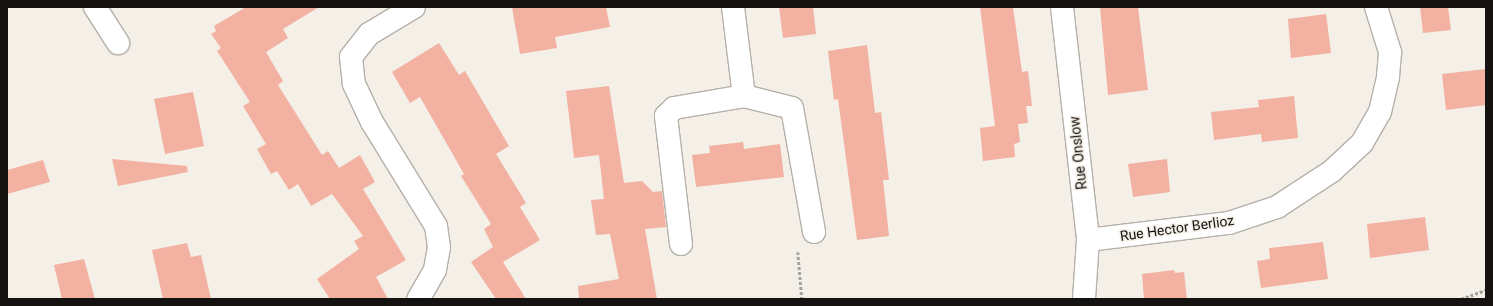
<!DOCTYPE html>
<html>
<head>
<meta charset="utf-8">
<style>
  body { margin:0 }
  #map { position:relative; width:1493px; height:306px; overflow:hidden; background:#f4efe7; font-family:Roboto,sans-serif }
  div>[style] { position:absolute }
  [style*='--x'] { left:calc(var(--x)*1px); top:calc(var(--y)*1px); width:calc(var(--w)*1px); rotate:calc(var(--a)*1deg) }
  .building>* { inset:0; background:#f3b1a2 }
  .path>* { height:2.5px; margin-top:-1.25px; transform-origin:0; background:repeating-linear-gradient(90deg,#a5a19b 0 3px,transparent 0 5px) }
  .roads { filter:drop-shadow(1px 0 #b5b0a9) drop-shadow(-1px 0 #b5b0a9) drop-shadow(0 1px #b5b0a9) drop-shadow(0 -1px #b5b0a9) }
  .street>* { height:22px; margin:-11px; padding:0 11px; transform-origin:11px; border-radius:11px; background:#fff }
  span { translate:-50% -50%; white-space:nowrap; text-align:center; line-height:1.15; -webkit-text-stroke:3px #f4efe7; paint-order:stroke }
  .street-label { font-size:14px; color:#151311 }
  .frame { position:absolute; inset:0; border:8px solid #151311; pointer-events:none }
</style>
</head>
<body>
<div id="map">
  <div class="building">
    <i style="clip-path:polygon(246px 7px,319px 7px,283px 29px,288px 38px,266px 52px,283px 81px,278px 85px,322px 155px,328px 151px,339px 168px,360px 155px,375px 182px,363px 189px,406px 260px,376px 277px,388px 299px,330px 299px,317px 279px,359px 249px,354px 241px,363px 236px,332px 194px,311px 206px,298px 184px,289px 190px,277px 171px,271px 174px,257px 149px,266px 144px,243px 106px,250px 102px,217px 51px,221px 48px,211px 34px,216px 31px,214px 26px)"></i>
    <i style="clip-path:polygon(512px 7px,606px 7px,610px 27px,555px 37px,557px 48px,520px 54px)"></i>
    <i style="clip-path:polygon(779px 7px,813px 7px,816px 34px,783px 38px)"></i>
    <i style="clip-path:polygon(980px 7px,1013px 7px,1022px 72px,1028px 71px,1032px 106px,1026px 106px,1028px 123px,1018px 124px,1020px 142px,1014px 144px,1015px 157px,983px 161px,980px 128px,995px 126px)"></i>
    <i style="clip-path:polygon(1100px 7px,1138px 7px,1148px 90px,1108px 95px)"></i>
    <i style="clip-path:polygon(1420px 7px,1448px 7px,1451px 30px,1423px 33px)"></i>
    <i style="clip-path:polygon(1326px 14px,1331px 53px,1291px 58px,1288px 19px)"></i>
    <i style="clip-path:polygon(439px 43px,459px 75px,465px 71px,509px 146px,496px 154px,526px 203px,520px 207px,540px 240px,503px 262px,526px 299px,496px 299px,471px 262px,493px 247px,484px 229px,491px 224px,461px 176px,464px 174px,420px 97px,410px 103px,392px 72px)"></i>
    <i style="clip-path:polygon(867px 45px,875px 113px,881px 112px,889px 180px,883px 180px,889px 236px,857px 240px,838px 99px,834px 100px,828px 51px)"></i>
    <i style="clip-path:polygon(1486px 69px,1486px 105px,1446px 110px,1442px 74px)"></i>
    <i style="clip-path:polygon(609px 86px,624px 183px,642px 181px,653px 192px,662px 191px,666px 227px,645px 229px,657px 299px,579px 299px,578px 286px,619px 279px,610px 234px,596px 235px,591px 200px,604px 199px,599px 155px,574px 158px,566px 91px)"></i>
    <i style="clip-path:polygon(193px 92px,204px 146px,165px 154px,154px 99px)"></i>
    <i style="clip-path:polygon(1294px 96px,1298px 138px,1262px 142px,1261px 134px,1214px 140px,1211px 112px,1259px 107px,1258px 100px)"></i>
    <i style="clip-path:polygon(743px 142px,744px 149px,780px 144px,784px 177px,696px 187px,692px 155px,710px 153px,709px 146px)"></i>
    <i style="clip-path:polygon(112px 159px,187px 166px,188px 172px,118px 186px)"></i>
    <i style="clip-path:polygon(1167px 159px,1170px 192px,1133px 197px,1128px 164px)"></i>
    <i style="clip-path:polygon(43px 160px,50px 182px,7px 194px,7px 170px)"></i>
    <i style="clip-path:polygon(1425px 217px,1429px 250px,1370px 258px,1367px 224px)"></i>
    <i style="clip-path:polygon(1323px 242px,1328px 279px,1261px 288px,1257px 261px,1270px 259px,1269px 248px)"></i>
    <i style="clip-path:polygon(187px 243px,191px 257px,201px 255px,211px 299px,163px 299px,152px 250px)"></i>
    <i style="clip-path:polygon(84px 259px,95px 299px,62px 299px,54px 265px)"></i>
    <i style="clip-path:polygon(1174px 270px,1175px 273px,1184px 272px,1187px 299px,1144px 299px,1142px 274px)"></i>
  </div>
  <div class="path">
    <i style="--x:798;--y:252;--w:47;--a:85.1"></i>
    <i style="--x:1461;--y:299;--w:27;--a:-20"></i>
  </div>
  <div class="roads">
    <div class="street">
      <i style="--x:95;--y:7;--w:43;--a:57.4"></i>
      <i style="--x:414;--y:7;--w:52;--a:149"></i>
      <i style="--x:369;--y:34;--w:29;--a:128"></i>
      <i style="--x:351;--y:57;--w:27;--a:84"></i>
      <i style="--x:354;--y:84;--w:42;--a:64.7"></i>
      <i style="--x:372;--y:122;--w:122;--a:58.4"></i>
      <i style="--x:436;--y:226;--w:21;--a:82"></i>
      <i style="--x:439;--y:247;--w:23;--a:100"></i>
      <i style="--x:435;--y:270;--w:34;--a:120"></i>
      <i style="--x:733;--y:7;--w:90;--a:83"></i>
      <i style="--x:744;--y:96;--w:49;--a:14"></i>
      <i style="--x:792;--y:108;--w:126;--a:79.9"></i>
      <i style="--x:1062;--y:7;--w:234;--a:83.6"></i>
      <i style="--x:1088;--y:240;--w:59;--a:93.9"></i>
      <i style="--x:1088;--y:240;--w:142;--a:-6.9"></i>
      <i style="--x:1229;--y:223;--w:51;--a:-18.4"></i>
      <i style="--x:1277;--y:207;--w:66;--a:-33.2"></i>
      <i style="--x:1332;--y:171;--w:41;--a:-43"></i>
      <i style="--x:1362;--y:143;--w:36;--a:-60"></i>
      <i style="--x:1380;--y:112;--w:37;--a:-77"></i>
      <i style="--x:1388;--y:76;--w:24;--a:-85"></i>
      <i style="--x:1390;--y:52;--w:47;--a:-107.3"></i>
      <i style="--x:681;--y:244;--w:129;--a:-96.7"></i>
      <i style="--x:666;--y:116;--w:11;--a:-45"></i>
      <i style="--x:674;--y:108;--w:71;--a:-9.7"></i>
    </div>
  </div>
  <div class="street-label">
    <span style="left:1078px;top:153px;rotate:-96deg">Rue Onslow</span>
    <span style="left:1177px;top:228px;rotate:-8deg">Rue Hector Berlioz</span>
  </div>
  <div class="frame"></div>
</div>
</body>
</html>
